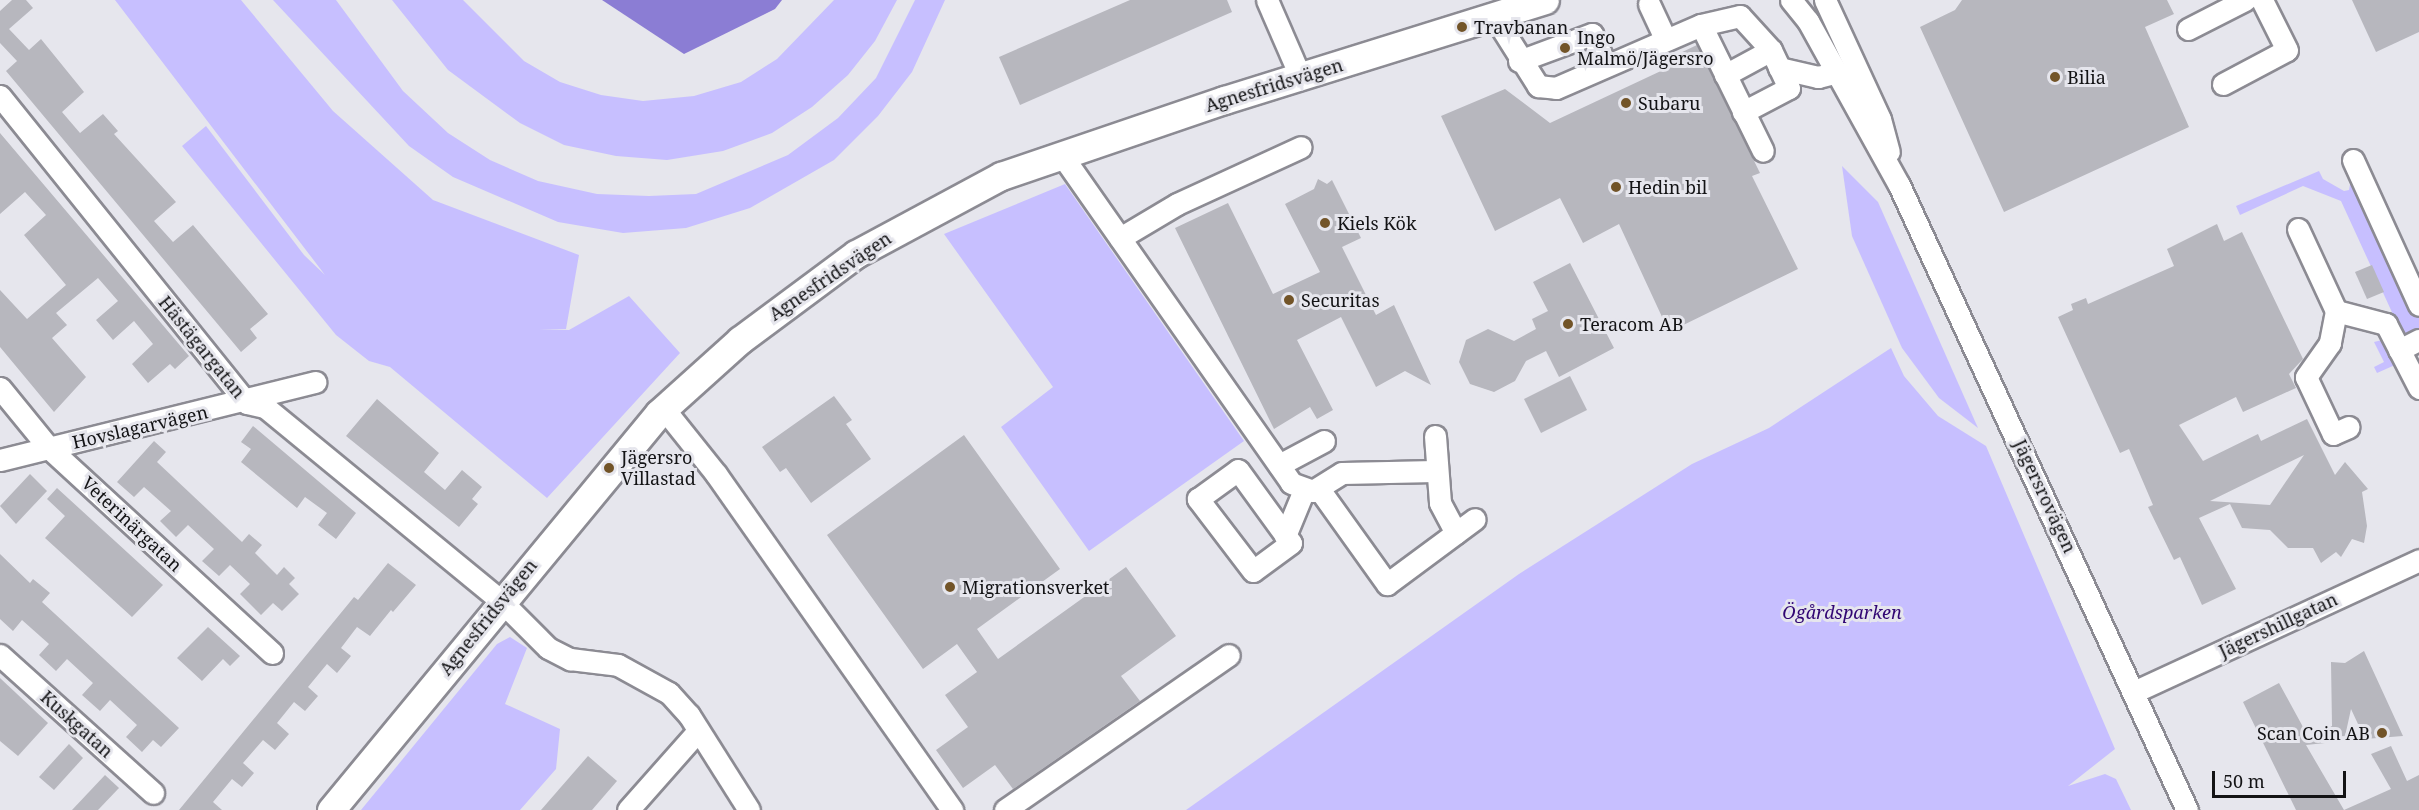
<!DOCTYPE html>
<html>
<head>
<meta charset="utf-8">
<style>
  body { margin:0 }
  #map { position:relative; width:2419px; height:810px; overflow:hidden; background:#e6e6ed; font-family:"Noto Serif",serif }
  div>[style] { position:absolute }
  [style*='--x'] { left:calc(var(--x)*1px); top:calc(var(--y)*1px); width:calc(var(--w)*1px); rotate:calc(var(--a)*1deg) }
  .green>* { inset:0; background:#c7bfff }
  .water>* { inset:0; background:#8b7dd4 }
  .building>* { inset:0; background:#b7b7be }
  .roads { filter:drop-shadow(2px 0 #8c8b93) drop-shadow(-2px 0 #8c8b93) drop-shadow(0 2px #8c8b93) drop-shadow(0 -2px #8c8b93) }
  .minor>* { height:21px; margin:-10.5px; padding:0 10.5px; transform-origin:10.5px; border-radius:10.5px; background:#fff }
  .major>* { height:27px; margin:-13.5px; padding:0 13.5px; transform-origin:13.5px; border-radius:13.5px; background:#fff }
  .dots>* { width:16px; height:16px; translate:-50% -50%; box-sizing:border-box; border:3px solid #e6e6ed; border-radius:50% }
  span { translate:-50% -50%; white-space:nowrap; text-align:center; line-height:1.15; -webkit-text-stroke:6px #e6e6ed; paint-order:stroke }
  .poi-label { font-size:18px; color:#131315 }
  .left { translate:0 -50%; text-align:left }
  .right { translate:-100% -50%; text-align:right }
  .street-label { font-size:18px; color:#131315 }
  .park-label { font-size:18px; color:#310673; font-style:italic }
  .scale { position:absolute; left:2212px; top:771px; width:134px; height:27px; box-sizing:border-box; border:3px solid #131315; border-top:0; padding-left:8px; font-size:18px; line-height:21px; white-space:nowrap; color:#131315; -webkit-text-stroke:4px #e6e6ed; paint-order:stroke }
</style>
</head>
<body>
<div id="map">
  <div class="green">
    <i style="clip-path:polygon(115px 0,241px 0,333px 111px,433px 200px,579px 255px,566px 329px,539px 329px,569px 330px,629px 296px,680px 353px,547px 498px,390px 367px,369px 361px,336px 335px,182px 146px,206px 126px,304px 255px,325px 275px)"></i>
    <i style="clip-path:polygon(273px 0,336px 0,403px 91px,448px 133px,490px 160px,538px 181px,597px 194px,649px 196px,696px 194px,788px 155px,838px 118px,876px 78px,915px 0,945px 0,912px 72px,878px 116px,834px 160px,750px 208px,686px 228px,623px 233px,558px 222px,453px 177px,409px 146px)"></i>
    <i style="clip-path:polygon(392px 0,463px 0,524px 61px,560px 82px,601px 95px,643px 101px,694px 96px,741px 82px,777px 59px,834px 0,897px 0,875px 41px,848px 75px,812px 107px,772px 133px,723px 151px,667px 160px,616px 156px,564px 145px,520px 123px,448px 70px)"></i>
    <i style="clip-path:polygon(1842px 166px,1878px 202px,1978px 428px,1939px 398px,1902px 348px,1852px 236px)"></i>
    <i style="clip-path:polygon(2319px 171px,2323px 179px,2344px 191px,2349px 190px,2352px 174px,2419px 318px,2419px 330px,2406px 336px,2396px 321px,2341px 201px,2303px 186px,2240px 215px,2236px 206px)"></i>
    <i style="clip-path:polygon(1065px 184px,1244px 441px,1089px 551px,1001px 427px,1053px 387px,944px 234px)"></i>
    <i style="clip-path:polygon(2382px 340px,2395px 365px,2377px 373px,2374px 367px,2384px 362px,2374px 342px)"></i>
    <i style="clip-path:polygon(1891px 348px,1904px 376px,1938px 416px,1986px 446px,2115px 749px,2068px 786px,2105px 774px,2116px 779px,2131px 810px,1186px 810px,1519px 574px,1692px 464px,1769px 428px)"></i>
    <i style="clip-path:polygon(510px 637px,527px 648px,505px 704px,560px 729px,556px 769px,520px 810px,361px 810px,497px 644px)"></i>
  </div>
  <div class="water">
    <i style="clip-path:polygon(602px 0,782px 0,775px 9px,684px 54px)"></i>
  </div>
  <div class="building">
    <i style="clip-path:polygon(12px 0,26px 0,33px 8px,9px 29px,29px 50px,41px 39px,84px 92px,62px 112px,80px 133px,103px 114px,118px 131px,114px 134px,176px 202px,154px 221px,173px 242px,193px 225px,268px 314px,250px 329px,257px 338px,241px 352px,6px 71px,17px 61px,0 43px,0 11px)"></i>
    <i style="clip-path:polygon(1130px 0,1227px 0,1232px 12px,1020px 105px,999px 57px)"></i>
    <i style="clip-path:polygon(1962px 0,2167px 0,2174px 14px,2145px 27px,2189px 127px,2004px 212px,1920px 27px,1955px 10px)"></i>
    <i style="clip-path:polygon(2352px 0,2419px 0,2419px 32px,2376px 52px)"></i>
    <i style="clip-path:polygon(1697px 45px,1760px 173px,1752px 176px,1798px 269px,1669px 332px,1619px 224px,1583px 243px,1560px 198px,1495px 231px,1441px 116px,1505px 89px,1550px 123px,1663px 70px,1659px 63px)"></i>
    <i style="clip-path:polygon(0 133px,189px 356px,175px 369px,170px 364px,148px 383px,132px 364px,153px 344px,134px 321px,113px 340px,96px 320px,118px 301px,98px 278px,56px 313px,67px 325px,52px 338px,86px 377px,54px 412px,0 347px,0 290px,27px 319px,66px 285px,24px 235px,46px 215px,25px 192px,0 214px)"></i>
    <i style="clip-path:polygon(1318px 179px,1327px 184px,1332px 180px,1361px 238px,1342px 247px,1376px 315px,1394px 305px,1431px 385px,1405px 371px,1376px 387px,1341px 317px,1297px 340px,1333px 410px,1317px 419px,1310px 407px,1274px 429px,1175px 228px,1228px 203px,1273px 294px,1320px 272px,1285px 204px,1314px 189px)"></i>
    <i style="clip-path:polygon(evenodd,2217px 224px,2224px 241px,2242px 232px,2303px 359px,2289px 374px,2296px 388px,2243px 412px,2236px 397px,2179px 425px,2203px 461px,2258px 434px,2261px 441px,2307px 419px,2335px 475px,2345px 462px,2368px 489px,2362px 492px,2367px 526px,2364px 543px,2352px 539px,2341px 557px,2336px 552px,2321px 563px,2313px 548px,2288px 548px,2270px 530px,2242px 528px,2230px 504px,2199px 518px,2236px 589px,2202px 605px,2180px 557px,2174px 560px,2148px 507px,2153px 505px,2129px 449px,2120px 453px,2058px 317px,2073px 310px,2071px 304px,2086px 298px,2088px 304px,2174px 266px,2167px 249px,2217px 224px,2304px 455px,2270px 505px,2210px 501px,2304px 455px)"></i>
    <i style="clip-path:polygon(1570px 263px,1614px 348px,1559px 377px,1546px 351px,1526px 361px,1515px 381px,1494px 392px,1470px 384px,1459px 362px,1466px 340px,1488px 329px,1514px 341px,1536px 329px,1532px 319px,1548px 311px,1533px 282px)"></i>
    <i style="clip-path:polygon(2372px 265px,2384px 292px,2367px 299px,2355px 272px)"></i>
    <i style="clip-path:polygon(1570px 376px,1587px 410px,1541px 433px,1524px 399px)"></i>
    <i style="clip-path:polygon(834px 396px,852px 420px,846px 424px,871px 459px,811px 503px,786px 468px,780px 472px,762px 447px)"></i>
    <i style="clip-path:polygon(377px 399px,439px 453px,424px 472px,445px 490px,462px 470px,482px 487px,472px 499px,478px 504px,459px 527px,346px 436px)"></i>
    <i style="clip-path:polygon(253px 426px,356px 513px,336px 539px,318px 525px,327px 513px,305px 497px,297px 508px,241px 462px,251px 449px,241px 442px)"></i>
    <i style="clip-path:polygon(964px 435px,1060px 569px,977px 629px,998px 659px,1126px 567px,1176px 636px,1121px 676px,1140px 701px,1013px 789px,995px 765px,963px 788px,936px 750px,968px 727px,945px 695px,977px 672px,957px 644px,923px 669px,827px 535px)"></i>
    <i style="clip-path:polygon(154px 441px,166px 452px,157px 462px,242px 542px,249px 534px,262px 545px,255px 553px,277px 575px,284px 567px,295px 578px,289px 584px,299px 594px,282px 611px,273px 603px,261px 615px,240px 594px,250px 584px,230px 565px,219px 576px,202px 561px,214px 549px,188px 525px,176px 537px,160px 521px,171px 511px,144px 487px,134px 497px,117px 482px)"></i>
    <i style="clip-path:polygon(30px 474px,47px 491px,16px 524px,0 506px)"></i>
    <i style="clip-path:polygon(57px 488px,163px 585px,132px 617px,45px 538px,65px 516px,47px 499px)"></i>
    <i style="clip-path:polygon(0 554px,30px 583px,33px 579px,50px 593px,42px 602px,179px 728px,161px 747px,153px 740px,142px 752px,126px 737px,137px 725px,110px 700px,100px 711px,82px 695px,93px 683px,67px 659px,56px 671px,39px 655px,49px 644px,22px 620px,13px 631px,0 619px)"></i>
    <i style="clip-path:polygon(388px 563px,416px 585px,393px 612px,391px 610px,370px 636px,357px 627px,341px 648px,351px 656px,337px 673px,327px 664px,308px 687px,318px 696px,305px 711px,294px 702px,277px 723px,289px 734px,275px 750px,263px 740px,243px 763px,254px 773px,242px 787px,232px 779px,213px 802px,222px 810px,179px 810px,354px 597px,358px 600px)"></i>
    <i style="clip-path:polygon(208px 627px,240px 656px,230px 666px,223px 659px,202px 681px,177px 658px)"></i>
    <i style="clip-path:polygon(2364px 651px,2403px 736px,2365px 739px,2351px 709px,2344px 741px,2306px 745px,2344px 810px,2391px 789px,2371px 754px,2391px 746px,2407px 781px,2419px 775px,2419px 810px,2296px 810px,2243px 702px,2279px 683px,2309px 738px,2332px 726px,2331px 662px,2345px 663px)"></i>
    <i style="clip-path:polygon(0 678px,48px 723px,18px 756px,0 741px)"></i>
    <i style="clip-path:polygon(69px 744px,83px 758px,54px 790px,39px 777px)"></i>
    <i style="clip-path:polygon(588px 756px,617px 781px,592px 810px,541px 810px)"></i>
    <i style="clip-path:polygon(105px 775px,119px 788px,98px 810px,72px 810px)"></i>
  </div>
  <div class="roads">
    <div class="minor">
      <i style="--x:1267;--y:0;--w:83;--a:66.5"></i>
      <i style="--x:1791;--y:0;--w:27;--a:51"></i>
      <i style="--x:1808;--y:21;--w:188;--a:61"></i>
      <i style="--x:1899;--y:185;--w:688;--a:65.26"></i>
      <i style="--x:1825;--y:0;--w:131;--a:65.2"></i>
      <i style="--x:1880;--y:119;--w:34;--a:75"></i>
      <i style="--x:1649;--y:4;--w:38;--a:65"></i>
      <i style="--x:1494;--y:16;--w:83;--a:57.8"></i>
      <i style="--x:1538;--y:86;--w:18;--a:6"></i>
      <i style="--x:1556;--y:88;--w:158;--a:-23.5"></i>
      <i style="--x:1701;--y:25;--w:140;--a:63.8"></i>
      <i style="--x:1701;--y:25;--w:40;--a:-13"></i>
      <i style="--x:1740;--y:16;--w:46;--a:47.6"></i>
      <i style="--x:2188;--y:29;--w:64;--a:-27"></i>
      <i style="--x:1519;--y:61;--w:78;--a:-20.3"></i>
      <i style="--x:1592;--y:34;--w:34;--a:66"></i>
      <i style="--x:1779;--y:68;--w:40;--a:13"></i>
      <i style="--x:1818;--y:77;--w:16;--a:-14"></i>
      <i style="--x:1725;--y:75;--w:52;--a:-28.5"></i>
      <i style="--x:1771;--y:50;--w:42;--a:64.7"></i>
      <i style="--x:1789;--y:88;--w:52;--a:152.4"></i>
      <i style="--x:2223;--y:84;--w:72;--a:-28"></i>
      <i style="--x:2287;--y:50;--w:56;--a:-116.6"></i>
      <i style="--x:0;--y:96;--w:394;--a:51.2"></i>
      <i style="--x:247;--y:403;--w:18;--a:13"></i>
      <i style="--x:265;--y:407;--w:306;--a:39.4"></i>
      <i style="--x:501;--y:601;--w:66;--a:45"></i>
      <i style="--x:548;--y:648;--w:25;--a:27"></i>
      <i style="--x:570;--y:659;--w:48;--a:7.1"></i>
      <i style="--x:618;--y:665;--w:58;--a:28.8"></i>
      <i style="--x:669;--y:693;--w:30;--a:48"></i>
      <i style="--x:689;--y:715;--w:112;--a:57.7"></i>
      <i style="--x:1061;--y:154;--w:401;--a:55"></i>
      <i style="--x:1291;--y:483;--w:23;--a:20"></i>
      <i style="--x:1313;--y:491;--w:34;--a:-32"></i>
      <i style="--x:1342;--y:473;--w:93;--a:-1.2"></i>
      <i style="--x:2353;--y:160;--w:159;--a:65.5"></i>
      <i style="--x:2298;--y:229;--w:90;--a:65.1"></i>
      <i style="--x:2336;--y:311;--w:52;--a:14.6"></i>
      <i style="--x:2386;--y:324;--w:72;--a:62.7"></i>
      <i style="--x:1120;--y:238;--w:66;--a:-30.8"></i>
      <i style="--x:1177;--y:204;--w:136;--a:-24.7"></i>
      <i style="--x:2336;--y:311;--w:33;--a:101"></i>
      <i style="--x:2330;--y:343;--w:42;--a:125.2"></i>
      <i style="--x:2306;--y:377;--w:63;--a:64.7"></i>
      <i style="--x:2333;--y:434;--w:17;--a:-24"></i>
      <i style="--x:2399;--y:350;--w:22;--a:-27"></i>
      <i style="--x:0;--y:388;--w:77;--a:50.8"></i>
      <i style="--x:49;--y:448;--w:303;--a:42.6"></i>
      <i style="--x:664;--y:409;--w:83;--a:51.3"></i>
      <i style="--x:716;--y:474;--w:411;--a:54.9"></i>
      <i style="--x:1435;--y:436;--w:67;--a:85.7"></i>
      <i style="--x:1440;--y:503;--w:34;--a:62"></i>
      <i style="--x:0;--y:460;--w:325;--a:-13.9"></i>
      <i style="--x:1279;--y:465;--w:51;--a:-28.1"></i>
      <i style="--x:1238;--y:470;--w:90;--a:54"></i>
      <i style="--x:1291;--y:543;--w:47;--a:143.6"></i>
      <i style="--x:1253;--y:571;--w:91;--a:-127.4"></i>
      <i style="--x:1198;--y:499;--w:49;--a:-35.9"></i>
      <i style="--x:1319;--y:489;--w:117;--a:54.4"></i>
      <i style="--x:1387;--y:584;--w:109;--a:-36.5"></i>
      <i style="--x:1285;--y:536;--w:50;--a:-67.6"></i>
      <i style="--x:0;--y:655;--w:206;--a:42"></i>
      <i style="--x:2136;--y:691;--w:312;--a:-24.8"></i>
      <i style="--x:628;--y:810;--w:106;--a:-48.5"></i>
      <i style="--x:1005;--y:810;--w:272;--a:-34.7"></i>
    </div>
    <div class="major">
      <i style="--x:331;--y:810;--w:515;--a:-50.44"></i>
      <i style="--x:659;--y:413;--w:109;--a:-42"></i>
      <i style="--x:740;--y:340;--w:144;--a:-36.6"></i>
      <i style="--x:856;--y:254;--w:165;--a:-28.3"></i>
      <i style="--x:1001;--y:176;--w:236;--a:-18.8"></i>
      <i style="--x:1224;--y:100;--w:336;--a:-17.3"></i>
    </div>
  </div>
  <div class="dots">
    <i style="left:1462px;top:27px;background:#725428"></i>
    <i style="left:1565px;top:48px;background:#725428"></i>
    <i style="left:2055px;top:77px;background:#725428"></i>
    <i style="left:1626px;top:103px;background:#725428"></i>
    <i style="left:1616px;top:187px;background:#725428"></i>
    <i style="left:1325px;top:223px;background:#725428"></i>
    <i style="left:1289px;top:300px;background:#725428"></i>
    <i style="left:1568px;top:324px;background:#725428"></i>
    <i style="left:609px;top:468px;background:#725428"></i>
    <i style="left:950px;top:587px;background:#725428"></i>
    <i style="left:2382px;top:733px;background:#725428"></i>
  </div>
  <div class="poi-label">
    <span class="left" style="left:1474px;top:27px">Travbanan</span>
    <span class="left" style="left:1577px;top:48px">Ingo<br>Malmö/Jägersro</span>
    <span class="left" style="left:2067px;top:77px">Bilia</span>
    <span class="left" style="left:1638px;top:103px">Subaru</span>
    <span class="left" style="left:1628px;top:187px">Hedin bil</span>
    <span class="left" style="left:1337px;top:223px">Kiels Kök</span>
    <span class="left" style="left:1301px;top:300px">Securitas</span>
    <span class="left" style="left:1580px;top:324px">Teracom AB</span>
    <span class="left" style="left:621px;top:468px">Jägersro<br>Villastad</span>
    <span class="left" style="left:962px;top:587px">Migrationsverket</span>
    <span class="right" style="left:2370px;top:733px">Scan Coin AB</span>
  </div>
  <div class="street-label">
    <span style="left:1274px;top:85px;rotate:-17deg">Agnesfridsvägen</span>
    <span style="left:830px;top:276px;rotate:-34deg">Agnesfridsvägen</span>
    <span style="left:202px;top:347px;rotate:51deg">Hästägargatan</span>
    <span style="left:140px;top:427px;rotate:-13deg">Hovslagarvägen</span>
    <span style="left:2045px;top:496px;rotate:65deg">Jägersrovägen</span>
    <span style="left:132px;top:524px;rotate:43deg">Veterinärgatan</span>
    <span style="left:488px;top:617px;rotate:-51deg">Agnesfridsvägen</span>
    <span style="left:2278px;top:625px;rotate:-25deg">Jägershillgatan</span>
    <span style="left:77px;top:724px;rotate:42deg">Kuskgatan</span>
  </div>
  <div class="park-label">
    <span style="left:1842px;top:612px">Ögårdsparken</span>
  </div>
  <div class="scale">50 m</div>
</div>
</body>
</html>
